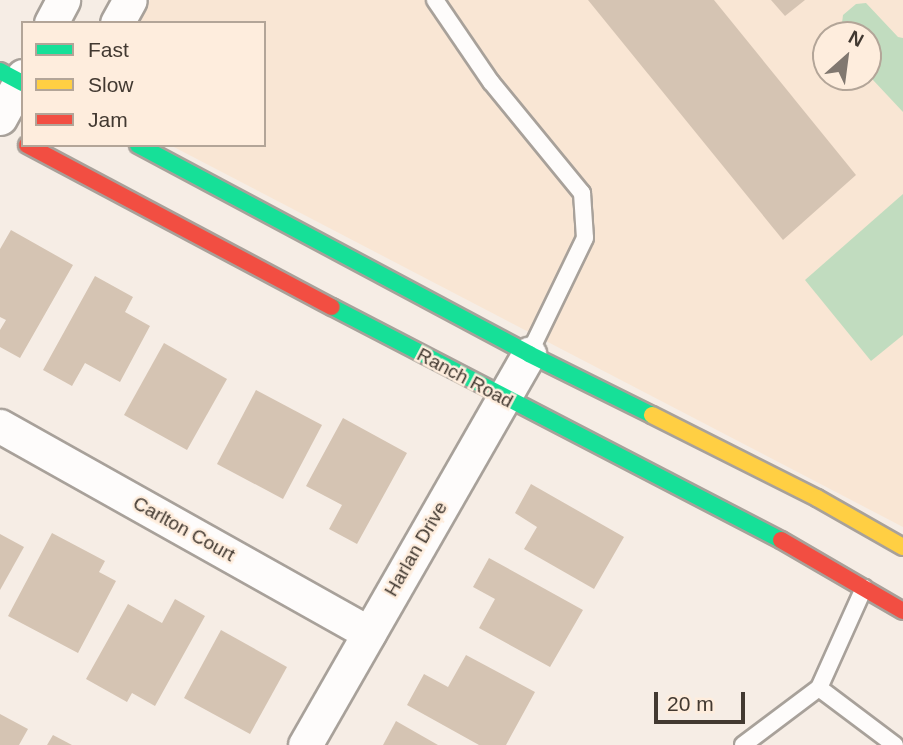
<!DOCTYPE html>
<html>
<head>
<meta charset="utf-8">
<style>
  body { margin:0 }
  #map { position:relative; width:903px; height:745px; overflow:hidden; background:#f6ede5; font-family:Arial,sans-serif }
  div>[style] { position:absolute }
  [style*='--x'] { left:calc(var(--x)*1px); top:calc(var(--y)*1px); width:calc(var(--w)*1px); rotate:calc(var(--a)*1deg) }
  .built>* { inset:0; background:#f9e6d4 }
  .green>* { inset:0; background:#c1dcbf }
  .building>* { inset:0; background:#d5c4b3 }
  .roads { filter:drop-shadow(2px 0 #a8a19a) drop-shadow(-2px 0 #a8a19a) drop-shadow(0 2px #a8a19a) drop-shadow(0 -2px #a8a19a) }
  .lane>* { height:16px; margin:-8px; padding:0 8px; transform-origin:8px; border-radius:8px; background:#fefcfb }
  .street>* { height:33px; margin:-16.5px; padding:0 16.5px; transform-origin:16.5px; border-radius:16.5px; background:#fefcfb }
  .fast>* { height:16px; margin:-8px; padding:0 8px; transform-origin:8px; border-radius:8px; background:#16e098 }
  .slow>* { height:16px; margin:-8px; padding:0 8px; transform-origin:8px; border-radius:8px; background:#ffcf43 }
  .jam>* { height:16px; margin:-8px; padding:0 8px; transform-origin:8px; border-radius:8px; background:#f24e42 }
  span { translate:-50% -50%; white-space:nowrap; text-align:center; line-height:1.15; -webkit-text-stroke:5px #feeddd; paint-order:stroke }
  .street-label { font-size:19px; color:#423931 }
  .legend { position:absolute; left:21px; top:21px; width:245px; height:126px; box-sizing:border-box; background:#feeddd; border:2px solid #b3a598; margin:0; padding:9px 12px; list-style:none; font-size:21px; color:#423931 }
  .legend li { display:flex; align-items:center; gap:14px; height:35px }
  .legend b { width:35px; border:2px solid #b3a598 }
  .north { position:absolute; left:812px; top:21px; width:70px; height:70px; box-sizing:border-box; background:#feeddd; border:2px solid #b3a598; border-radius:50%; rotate:28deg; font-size:19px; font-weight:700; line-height:28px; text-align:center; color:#423931 }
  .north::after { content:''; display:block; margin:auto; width:24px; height:32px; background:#817870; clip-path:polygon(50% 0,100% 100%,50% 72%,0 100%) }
  .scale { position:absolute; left:654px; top:692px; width:91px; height:32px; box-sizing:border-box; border:4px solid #423931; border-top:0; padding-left:9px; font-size:21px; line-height:24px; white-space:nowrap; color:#423931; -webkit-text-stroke:5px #feeddd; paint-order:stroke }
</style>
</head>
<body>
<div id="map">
  <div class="built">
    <i style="clip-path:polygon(evenodd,150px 0,903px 0,903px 527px,170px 145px,264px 145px,264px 23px,139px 23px,150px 0,826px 35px,868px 35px,868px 77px,826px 77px,826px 35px)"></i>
  </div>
  <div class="green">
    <i style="clip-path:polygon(866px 3px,898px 37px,903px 38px,903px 112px,873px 80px,868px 35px,844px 35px,841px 31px,843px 15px,856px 4px)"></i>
    <i style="clip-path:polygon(903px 194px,903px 335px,871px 361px,805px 280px)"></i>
  </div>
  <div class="building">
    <i style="clip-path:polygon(588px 0,714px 0,856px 175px,783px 240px)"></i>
    <i style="clip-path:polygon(771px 0,805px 0,785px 16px)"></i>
    <i style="clip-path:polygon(11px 230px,73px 265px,20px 358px,0 347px,0 330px,6px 320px,0 317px,0 249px)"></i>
    <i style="clip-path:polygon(95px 276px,133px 297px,125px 312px,150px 326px,120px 382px,85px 363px,72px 386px,43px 370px)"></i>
    <i style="clip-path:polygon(164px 343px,227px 379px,187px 450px,124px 415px)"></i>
    <i style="clip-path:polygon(256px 390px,322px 425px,283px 499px,217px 464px)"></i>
    <i style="clip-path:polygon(343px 418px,407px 453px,357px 544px,329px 529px,342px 505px,306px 486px)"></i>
    <i style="clip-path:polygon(531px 484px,624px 537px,594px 589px,524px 549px,537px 527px,515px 513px)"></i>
    <i style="clip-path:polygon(52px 533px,105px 561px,99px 572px,116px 581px,78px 653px,8px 616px)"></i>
    <i style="clip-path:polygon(0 534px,24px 547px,0 590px)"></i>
    <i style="clip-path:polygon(489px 558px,583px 610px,550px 667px,479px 628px,495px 599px,473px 587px)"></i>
    <i style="clip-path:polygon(175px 599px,205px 616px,155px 706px,132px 693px,127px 702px,86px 679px,128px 604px,162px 623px)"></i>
    <i style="clip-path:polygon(221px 630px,287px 667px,250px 734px,184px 698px)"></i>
    <i style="clip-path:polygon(466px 655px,535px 692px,506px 745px,479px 745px,407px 705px,424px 674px,448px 687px)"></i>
    <i style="clip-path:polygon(0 714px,28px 729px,19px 745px,0 745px)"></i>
    <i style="clip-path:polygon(396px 721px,438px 745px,383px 745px)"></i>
    <i style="clip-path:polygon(53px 735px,72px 745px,47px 745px)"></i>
  </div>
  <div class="roads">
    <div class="lane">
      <i style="--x:435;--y:0;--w:99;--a:55.7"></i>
      <i style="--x:491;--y:82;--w:144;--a:50.7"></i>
      <i style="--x:582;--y:193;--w:45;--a:86.2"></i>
      <i style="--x:585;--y:238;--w:129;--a:115.8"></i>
      <i style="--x:819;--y:688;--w:95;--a:36.9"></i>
      <i style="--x:743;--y:745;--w:95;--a:-36.9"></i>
      <i style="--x:819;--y:688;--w:110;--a:-65.8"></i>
    </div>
    <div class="street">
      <i style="--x:51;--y:23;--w:26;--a:-62"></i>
      <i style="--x:117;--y:23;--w:26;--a:-61"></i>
      <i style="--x:0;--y:118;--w:48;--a:-61.3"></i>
      <i style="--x:0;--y:426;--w:423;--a:29.3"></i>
      <i style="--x:305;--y:745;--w:451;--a:-60.2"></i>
    </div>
    <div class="fast">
      <i style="--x:0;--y:71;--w:26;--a:28"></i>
      <i style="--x:138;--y:145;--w:443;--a:28.1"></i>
      <i style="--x:529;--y:354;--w:137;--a:26.4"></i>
      <i style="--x:332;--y:307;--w:506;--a:27.43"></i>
    </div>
    <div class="slow">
      <i style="--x:652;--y:415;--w:185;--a:26.7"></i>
      <i style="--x:817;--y:498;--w:99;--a:29.7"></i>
    </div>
    <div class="jam">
      <i style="--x:27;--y:145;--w:345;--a:28"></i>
      <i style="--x:781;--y:540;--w:141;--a:30.2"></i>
    </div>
  </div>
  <div class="street-label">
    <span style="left:465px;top:378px;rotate:28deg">Ranch Road</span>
    <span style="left:184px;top:529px;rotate:29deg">Carlton Court</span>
    <span style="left:416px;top:549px;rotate:-60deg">Harlan Drive</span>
  </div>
  <ul class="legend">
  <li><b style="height:9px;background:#16e098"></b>Fast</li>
  <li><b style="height:9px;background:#ffcf43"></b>Slow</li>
  <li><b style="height:9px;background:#f24e42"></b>Jam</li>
  </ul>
  <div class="north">N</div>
  <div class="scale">20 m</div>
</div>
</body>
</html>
